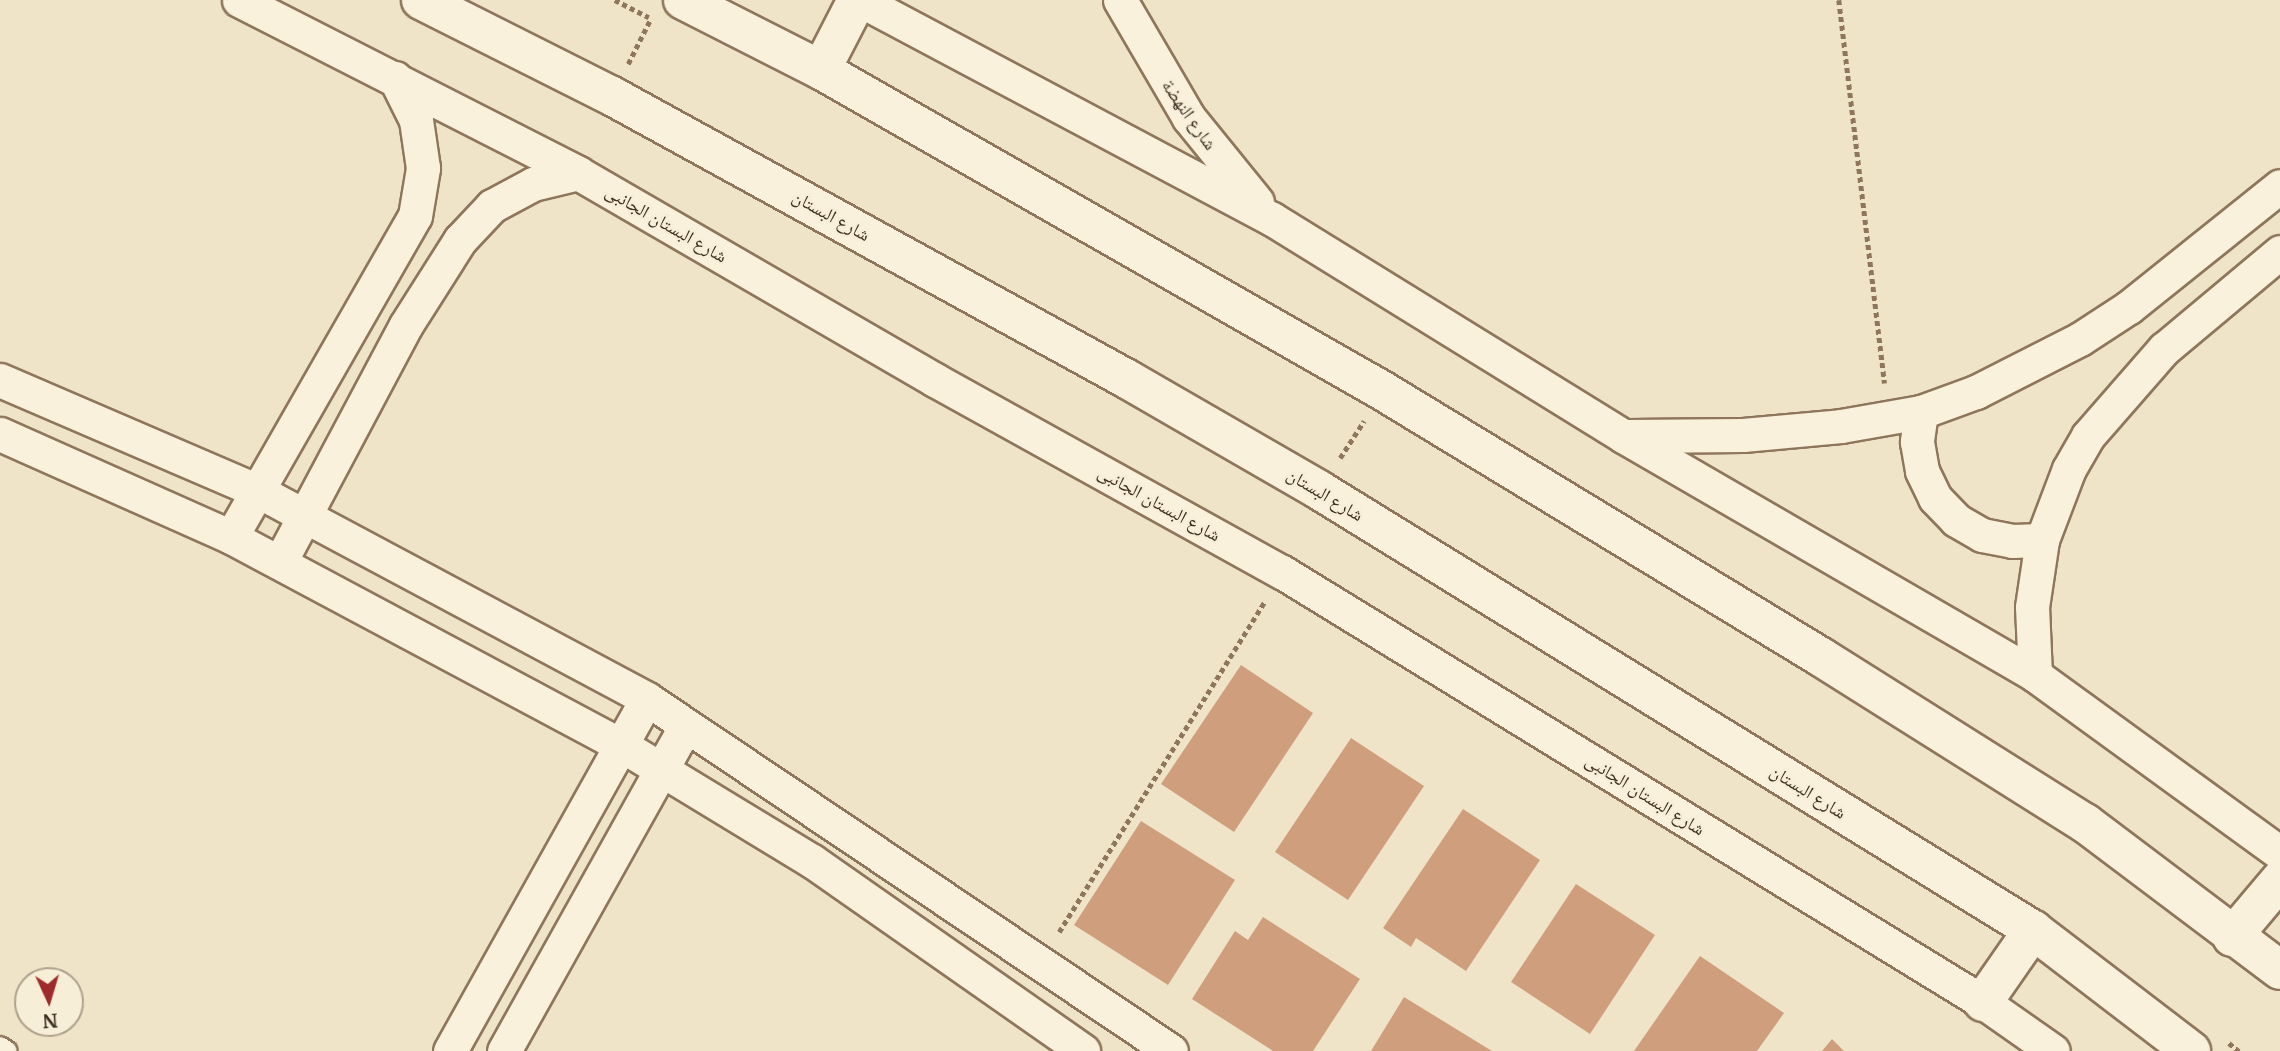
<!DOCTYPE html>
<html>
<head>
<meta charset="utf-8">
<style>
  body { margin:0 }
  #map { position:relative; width:2280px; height:1051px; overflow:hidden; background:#f0e4c8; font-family:Merriweather,"Noto Naskh Arabic",serif }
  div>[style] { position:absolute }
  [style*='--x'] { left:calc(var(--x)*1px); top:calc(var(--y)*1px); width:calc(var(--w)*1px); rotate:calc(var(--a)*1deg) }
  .building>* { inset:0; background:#cf9f7d }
  .path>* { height:4.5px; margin-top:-2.25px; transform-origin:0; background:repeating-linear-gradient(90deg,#8d765c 0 5px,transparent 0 8.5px) }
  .roads { filter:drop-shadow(2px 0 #8d765c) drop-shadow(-2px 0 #8d765c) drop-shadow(0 2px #8d765c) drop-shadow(0 -2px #8d765c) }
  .lane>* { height:18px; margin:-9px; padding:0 9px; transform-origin:9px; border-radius:9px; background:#faf1dc }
  .street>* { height:33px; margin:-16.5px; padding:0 16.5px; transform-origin:16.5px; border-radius:16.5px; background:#faf1dc }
  .secondary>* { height:38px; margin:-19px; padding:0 19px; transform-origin:19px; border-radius:19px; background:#faf1dc }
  span { translate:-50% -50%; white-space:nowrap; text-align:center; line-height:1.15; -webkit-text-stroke:5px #f7eed8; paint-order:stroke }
  .street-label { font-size:18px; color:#3d2e20 }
  .north { position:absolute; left:14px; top:967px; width:70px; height:70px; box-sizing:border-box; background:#f7eed8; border:2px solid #ada18e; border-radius:50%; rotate:176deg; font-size:19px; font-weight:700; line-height:28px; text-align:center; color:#3d2e20 }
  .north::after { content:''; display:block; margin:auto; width:24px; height:32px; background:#9e2a2b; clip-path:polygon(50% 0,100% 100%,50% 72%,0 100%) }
</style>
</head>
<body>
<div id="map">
  <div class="building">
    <i style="clip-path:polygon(1241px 665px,1313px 713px,1234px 832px,1161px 784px)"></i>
    <i style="clip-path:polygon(1351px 738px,1424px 786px,1348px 900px,1275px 852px)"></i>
    <i style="clip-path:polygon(1463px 809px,1540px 860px,1466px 971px,1416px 938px,1411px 947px,1383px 928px)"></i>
    <i style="clip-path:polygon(1141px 821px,1235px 880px,1168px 985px,1074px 925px)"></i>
    <i style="clip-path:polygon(1576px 884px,1655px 935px,1590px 1034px,1511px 982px)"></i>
    <i style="clip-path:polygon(1263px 917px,1360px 979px,1313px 1051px,1273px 1051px,1192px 999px,1235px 931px,1248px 940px)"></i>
    <i style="clip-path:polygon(1700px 956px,1784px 1013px,1757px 1051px,1634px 1051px)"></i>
    <i style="clip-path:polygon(1404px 997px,1492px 1051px,1371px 1051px)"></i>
    <i style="clip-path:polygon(1832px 1039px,1844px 1051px,1822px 1051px)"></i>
  </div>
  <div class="path">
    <i style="--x:615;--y:0;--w:38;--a:27"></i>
    <i style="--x:1839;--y:0;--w:386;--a:83.2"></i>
    <i style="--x:628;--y:64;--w:51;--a:-63.4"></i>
    <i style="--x:1340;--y:458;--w:44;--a:-57"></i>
    <i style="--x:1059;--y:932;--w:390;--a:-58.1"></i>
    <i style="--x:2229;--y:1043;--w:13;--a:39"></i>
  </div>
  <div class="roads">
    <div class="lane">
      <i style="--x:0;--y:1046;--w:9;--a:32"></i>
    </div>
    <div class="street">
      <i style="--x:239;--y:0;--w:381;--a:27"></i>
      <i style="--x:578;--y:173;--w:413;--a:30.1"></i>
      <i style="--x:935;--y:380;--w:397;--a:29"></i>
      <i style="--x:1282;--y:572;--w:822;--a:31.53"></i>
      <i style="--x:1983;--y:1002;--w:85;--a:35"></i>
      <i style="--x:860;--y:0;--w:467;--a:28"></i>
      <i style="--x:1272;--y:219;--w:413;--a:31.7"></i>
      <i style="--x:1623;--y:436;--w:476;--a:30.1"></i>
      <i style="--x:2035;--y:675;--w:303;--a:36"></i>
      <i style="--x:1120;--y:0;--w:137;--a:59.7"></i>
      <i style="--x:1189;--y:118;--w:108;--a:51"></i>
      <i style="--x:0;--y:380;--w:281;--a:23.3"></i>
      <i style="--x:258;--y:491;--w:441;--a:28.1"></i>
      <i style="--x:647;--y:699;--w:631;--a:33.89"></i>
      <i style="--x:1921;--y:412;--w:30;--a:98"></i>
      <i style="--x:1917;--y:442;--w:29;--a:80"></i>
      <i style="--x:1922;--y:471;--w:30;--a:64"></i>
      <i style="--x:1935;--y:498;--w:30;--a:46"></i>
      <i style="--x:1956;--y:520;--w:30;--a:30"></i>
      <i style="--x:1982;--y:535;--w:31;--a:11"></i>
      <i style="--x:2012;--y:541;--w:30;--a:-2"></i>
      <i style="--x:0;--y:434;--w:253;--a:24"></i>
      <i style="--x:231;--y:537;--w:442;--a:28.1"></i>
      <i style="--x:621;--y:745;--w:223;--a:31.3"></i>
      <i style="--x:812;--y:861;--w:331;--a:35"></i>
      <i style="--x:1628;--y:436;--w:115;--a:-0.5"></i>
      <i style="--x:1743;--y:435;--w:98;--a:-5.2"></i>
      <i style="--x:1841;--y:426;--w:81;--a:-9.9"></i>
      <i style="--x:1921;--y:412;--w:59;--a:-20"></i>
      <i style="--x:1976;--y:392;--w:117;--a:-27"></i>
      <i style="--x:2080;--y:339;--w:59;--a:-33.1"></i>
      <i style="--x:2129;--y:307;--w:193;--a:-38.7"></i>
      <i style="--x:231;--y:537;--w:370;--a:-60.2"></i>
      <i style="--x:415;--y:216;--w:49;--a:-80.5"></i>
      <i style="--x:423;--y:168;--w:49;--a:-98.3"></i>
      <i style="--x:416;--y:120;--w:47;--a:-116.6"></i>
      <i style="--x:280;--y:562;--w:268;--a:-62"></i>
      <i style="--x:406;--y:325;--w:101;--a:-57.6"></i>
      <i style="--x:460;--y:240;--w:47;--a:-46.7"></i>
      <i style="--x:492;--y:206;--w:47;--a:-28.2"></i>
      <i style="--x:533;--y:184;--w:46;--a:-13.7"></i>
      <i style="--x:2035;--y:675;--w:68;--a:-92.5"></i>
      <i style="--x:2032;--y:607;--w:68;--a:-81.5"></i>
      <i style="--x:2042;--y:540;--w:76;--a:-69.2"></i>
      <i style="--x:2069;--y:469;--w:38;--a:-60"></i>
      <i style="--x:2088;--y:436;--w:116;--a:-48.9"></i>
      <i style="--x:2164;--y:349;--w:151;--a:-39.9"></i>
      <i style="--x:450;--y:1051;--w:403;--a:-60.8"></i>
      <i style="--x:504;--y:1051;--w:373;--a:-60.8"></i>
    </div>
    <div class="secondary">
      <i style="--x:421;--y:0;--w:214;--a:26.7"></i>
      <i style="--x:612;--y:96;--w:588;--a:28.79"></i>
      <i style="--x:1127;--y:379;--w:222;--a:30"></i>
      <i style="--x:1319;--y:490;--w:839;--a:31.64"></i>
      <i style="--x:2033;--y:930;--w:199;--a:37.4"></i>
      <i style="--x:683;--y:0;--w:155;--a:26.9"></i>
      <i style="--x:821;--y:70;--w:647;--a:29.73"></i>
      <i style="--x:1383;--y:391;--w:512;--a:31.27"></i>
      <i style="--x:1821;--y:657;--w:312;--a:32.2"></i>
      <i style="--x:2085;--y:823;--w:244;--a:37"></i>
      <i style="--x:821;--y:70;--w:79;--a:-62.8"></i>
      <i style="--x:2232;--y:937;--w:75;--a:-49.9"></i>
      <i style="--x:1983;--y:1002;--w:88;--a:-55.2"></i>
    </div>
  </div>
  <div class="street-label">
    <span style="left:1189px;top:115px;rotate:55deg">شارع النهضة</span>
    <span style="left:831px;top:216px;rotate:29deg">شارع البستان</span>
    <span style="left:666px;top:224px;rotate:30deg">شارع البستان الجانبى</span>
    <span style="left:1325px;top:495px;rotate:31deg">شارع البستان</span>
    <span style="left:1159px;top:504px;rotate:29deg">شارع البستان الجانبى</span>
    <span style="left:1808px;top:792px;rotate:32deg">شارع البستان</span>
    <span style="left:1645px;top:795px;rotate:32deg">شارع البستان الجانبى</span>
  </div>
  <div class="north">N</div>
</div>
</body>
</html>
